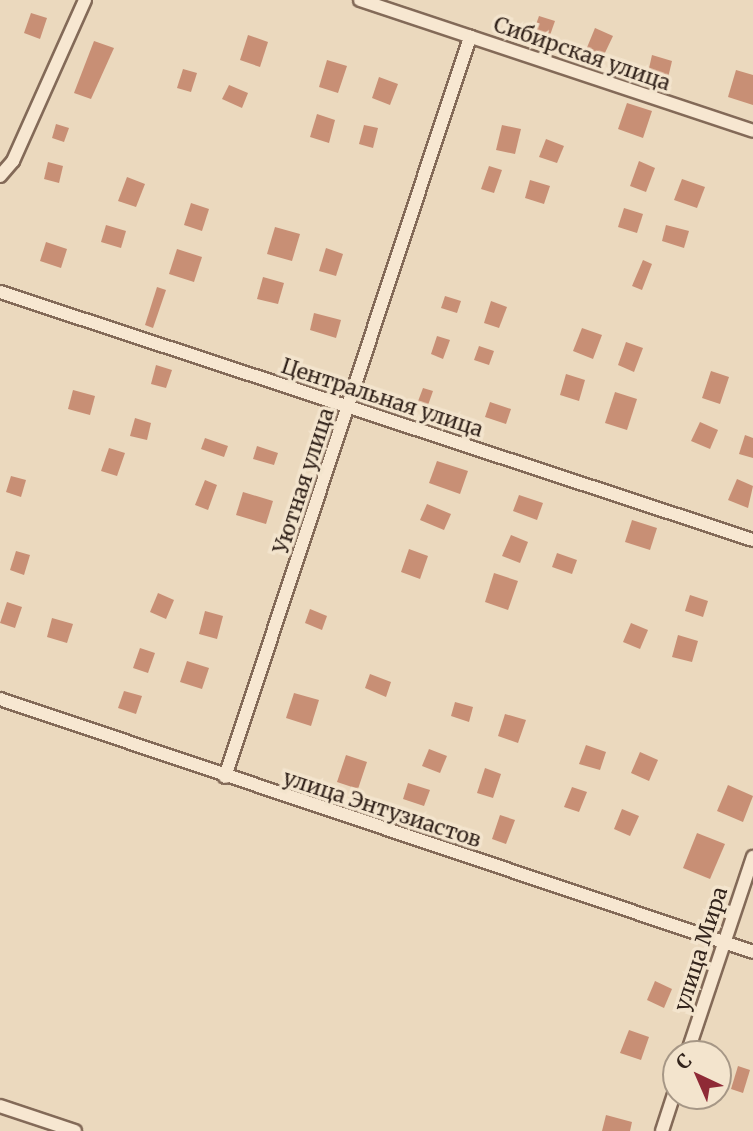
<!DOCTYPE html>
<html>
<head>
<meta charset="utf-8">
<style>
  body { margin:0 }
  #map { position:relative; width:753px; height:1131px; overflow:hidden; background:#ebd9be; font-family:Merriweather,serif }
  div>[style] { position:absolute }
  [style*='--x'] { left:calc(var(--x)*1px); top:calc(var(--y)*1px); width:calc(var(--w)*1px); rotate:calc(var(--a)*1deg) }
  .building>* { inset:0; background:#c88f75 }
  .roads { filter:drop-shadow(2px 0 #836a58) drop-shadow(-2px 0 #836a58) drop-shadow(0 2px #836a58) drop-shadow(0 -2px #836a58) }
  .minor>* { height:12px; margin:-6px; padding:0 6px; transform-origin:6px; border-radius:6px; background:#f7e7d1 }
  span { translate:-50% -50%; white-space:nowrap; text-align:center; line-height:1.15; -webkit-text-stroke:7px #f3e4cd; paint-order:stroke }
  .street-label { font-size:21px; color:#33241c }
  .north { position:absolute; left:662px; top:1040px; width:70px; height:70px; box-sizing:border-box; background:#f3e4cd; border:2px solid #a69786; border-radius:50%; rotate:316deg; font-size:19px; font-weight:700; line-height:28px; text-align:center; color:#33241c }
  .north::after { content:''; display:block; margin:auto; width:24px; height:32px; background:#8f2a36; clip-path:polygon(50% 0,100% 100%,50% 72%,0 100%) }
</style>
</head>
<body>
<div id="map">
  <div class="building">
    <i style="clip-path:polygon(31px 13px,47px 18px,40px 39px,24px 33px)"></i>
    <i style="clip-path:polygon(539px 16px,555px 21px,549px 38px,533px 33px)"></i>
    <i style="clip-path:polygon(595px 28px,613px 36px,603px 57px,586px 50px)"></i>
    <i style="clip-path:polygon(248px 35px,268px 42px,260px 67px,240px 60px)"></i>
    <i style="clip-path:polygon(94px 41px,114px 48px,91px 99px,74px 93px)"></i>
    <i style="clip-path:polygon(652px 55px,672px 61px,667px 82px,647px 77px)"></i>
    <i style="clip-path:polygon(327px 60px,347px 66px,338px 93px,319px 87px)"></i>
    <i style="clip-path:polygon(183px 69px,197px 73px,191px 92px,177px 88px)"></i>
    <i style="clip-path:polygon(736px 70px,753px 75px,753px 105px,728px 97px)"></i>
    <i style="clip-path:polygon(379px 77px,398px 84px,390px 105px,372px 98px)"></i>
    <i style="clip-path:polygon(229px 85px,248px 93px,242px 108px,222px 99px)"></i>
    <i style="clip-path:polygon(627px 103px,652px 111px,643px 138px,618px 129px)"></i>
    <i style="clip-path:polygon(317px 114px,335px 120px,329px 143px,310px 137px)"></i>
    <i style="clip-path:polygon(56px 124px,69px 128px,64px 142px,52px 138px)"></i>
    <i style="clip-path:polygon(364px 125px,378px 128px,373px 148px,359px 144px)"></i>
    <i style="clip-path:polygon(502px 125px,521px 129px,515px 154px,496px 150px)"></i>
    <i style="clip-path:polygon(546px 139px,564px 146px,557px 163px,539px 157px)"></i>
    <i style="clip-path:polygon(639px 161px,655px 168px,646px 192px,630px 186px)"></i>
    <i style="clip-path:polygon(48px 162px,63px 166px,59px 183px,44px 179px)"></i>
    <i style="clip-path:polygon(489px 166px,502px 170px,494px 193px,481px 189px)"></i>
    <i style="clip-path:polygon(127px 177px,145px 184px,136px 207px,118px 201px)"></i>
    <i style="clip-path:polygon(682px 179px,705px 187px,697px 208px,674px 200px)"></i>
    <i style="clip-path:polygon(530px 180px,550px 186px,544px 204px,525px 198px)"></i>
    <i style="clip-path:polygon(191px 203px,209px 209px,202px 231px,184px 225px)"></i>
    <i style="clip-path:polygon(624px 208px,643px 214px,637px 233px,618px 227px)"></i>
    <i style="clip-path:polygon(106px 225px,126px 231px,121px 248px,101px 242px)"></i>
    <i style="clip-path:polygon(666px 225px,689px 231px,684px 248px,662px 241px)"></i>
    <i style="clip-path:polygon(275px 227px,300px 234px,292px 261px,267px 254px)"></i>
    <i style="clip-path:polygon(46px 242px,67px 249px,61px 268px,40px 261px)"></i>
    <i style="clip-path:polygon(326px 248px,343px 254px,336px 276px,319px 271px)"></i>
    <i style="clip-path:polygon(177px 249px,202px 257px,194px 282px,169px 274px)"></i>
    <i style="clip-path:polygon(643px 260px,652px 264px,642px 290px,632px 286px)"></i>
    <i style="clip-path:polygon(263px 277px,284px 283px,278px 304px,257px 299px)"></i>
    <i style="clip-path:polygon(157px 287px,166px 290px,153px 328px,145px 325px)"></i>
    <i style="clip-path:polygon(445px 296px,461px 301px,457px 313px,441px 308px)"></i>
    <i style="clip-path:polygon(491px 301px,507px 307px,499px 328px,484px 323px)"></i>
    <i style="clip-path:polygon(314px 313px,341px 320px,336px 338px,310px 330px)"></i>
    <i style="clip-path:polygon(582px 328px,602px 335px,593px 359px,573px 351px)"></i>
    <i style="clip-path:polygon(437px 336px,450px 340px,443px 359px,431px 354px)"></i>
    <i style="clip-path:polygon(626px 342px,643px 348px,634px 372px,618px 365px)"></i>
    <i style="clip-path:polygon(479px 346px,494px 351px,489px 365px,474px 360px)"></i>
    <i style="clip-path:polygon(156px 365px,172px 370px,166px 388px,151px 384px)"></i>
    <i style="clip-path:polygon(711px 371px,729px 377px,720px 404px,702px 398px)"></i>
    <i style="clip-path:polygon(566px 374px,585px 380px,579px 401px,560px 395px)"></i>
    <i style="clip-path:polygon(423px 388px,433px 391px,427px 408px,417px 404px)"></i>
    <i style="clip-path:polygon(73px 390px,95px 396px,90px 415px,68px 409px)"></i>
    <i style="clip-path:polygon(615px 392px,637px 399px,627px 430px,605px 423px)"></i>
    <i style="clip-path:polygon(490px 402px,511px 409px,506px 424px,485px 417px)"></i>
    <i style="clip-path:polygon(135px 418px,151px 423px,147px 440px,130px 436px)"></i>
    <i style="clip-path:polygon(700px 422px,718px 430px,710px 449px,691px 441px)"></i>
    <i style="clip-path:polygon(745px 435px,753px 438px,753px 458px,739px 454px)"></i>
    <i style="clip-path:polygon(205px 438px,228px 446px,224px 457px,201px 449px)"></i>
    <i style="clip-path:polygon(257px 446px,278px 453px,274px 465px,253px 459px)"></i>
    <i style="clip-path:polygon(109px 448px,125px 453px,117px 476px,101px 471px)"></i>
    <i style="clip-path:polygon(437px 461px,468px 471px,460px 494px,429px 483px)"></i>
    <i style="clip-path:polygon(11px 476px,26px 480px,21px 497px,6px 492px)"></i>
    <i style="clip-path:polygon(737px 479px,753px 486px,748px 508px,728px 500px)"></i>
    <i style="clip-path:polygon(205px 480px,217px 485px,208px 510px,195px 505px)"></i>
    <i style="clip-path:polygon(243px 492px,273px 501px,266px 524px,236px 515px)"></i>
    <i style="clip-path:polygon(519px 495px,543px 503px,537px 520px,513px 511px)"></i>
    <i style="clip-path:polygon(427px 504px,451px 514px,444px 530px,420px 520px)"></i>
    <i style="clip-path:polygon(632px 520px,657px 528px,650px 550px,625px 542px)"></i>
    <i style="clip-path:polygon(511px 535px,528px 542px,520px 563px,502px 556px)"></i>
    <i style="clip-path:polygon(409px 549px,428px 556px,420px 579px,401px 572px)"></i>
    <i style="clip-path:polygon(16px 551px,30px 555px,24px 575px,10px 570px)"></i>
    <i style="clip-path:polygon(557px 553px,577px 560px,572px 574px,552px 567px)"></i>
    <i style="clip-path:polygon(494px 573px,518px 581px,508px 610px,485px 602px)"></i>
    <i style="clip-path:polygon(158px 593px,174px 600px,166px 619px,150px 612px)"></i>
    <i style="clip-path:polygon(690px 595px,708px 601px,703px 617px,685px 611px)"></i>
    <i style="clip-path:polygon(7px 602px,22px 607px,15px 628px,0 623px)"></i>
    <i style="clip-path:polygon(310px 609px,327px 616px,322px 630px,305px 623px)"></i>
    <i style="clip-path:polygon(205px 611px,223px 616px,217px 639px,199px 634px)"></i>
    <i style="clip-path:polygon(52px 618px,73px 624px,67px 643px,47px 637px)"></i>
    <i style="clip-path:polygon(631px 623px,648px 630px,640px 649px,623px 642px)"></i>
    <i style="clip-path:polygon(678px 635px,698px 641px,692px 662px,672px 657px)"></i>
    <i style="clip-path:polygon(140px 648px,155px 653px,148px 673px,133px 668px)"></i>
    <i style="clip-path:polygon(187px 661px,209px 668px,202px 689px,180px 682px)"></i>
    <i style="clip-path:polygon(370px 674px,391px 682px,386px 697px,365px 688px)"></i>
    <i style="clip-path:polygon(124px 691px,142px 696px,136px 714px,118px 708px)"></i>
    <i style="clip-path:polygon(294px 693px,319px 700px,311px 726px,286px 718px)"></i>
    <i style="clip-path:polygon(455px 702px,473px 707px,469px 722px,451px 716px)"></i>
    <i style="clip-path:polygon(505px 714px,526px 720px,518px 743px,498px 736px)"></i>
    <i style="clip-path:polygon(586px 745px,606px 752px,600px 770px,579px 764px)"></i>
    <i style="clip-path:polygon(429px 749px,447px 756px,440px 773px,422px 766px)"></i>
    <i style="clip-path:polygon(640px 752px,658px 760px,649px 781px,631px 773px)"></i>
    <i style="clip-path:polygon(346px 755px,367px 762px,358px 789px,337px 782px)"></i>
    <i style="clip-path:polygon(485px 768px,501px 774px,493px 798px,477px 793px)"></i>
    <i style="clip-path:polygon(408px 783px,430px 790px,424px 806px,403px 799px)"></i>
    <i style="clip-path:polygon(728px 785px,753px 796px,743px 822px,717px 811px)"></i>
    <i style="clip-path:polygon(572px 787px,587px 792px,579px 812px,564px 807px)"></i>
    <i style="clip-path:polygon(622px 809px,639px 816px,630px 836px,614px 829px)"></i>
    <i style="clip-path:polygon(500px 815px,515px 820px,506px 844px,492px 839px)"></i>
    <i style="clip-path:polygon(697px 833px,725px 844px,710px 879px,683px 868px)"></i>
    <i style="clip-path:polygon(655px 981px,672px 989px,664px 1008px,647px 1000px)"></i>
    <i style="clip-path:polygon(629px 1030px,649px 1037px,641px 1060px,620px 1053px)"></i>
    <i style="clip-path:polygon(738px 1066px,750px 1070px,743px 1093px,731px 1089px)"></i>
    <i style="clip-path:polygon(606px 1115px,632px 1122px,630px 1131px,602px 1131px)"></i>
  </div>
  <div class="roads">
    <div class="minor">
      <i style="--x:360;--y:0;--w:414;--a:18.4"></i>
      <i style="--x:0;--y:176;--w:20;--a:-49"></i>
      <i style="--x:13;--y:161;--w:176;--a:-65.9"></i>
      <i style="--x:0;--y:292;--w:793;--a:18.23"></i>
      <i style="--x:0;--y:699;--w:794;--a:18.57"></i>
      <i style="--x:225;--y:777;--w:780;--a:-71.68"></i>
      <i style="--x:687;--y:1054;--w:208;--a:-71.5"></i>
      <i style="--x:0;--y:1106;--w:79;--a:18.4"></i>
      <i style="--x:662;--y:1131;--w:45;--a:-72"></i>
    </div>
  </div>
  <div class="street-label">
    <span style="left:582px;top:54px;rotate:19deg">Сибирская улица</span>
    <span style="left:382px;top:398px;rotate:18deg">Центральная улица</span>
    <span style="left:304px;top:481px;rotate:-72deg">Уютная улица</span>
    <span style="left:382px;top:809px;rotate:18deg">улица Энтузиастов</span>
    <span style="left:701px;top:949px;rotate:-72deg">улица Мира</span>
  </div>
  <div class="north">С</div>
</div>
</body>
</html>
